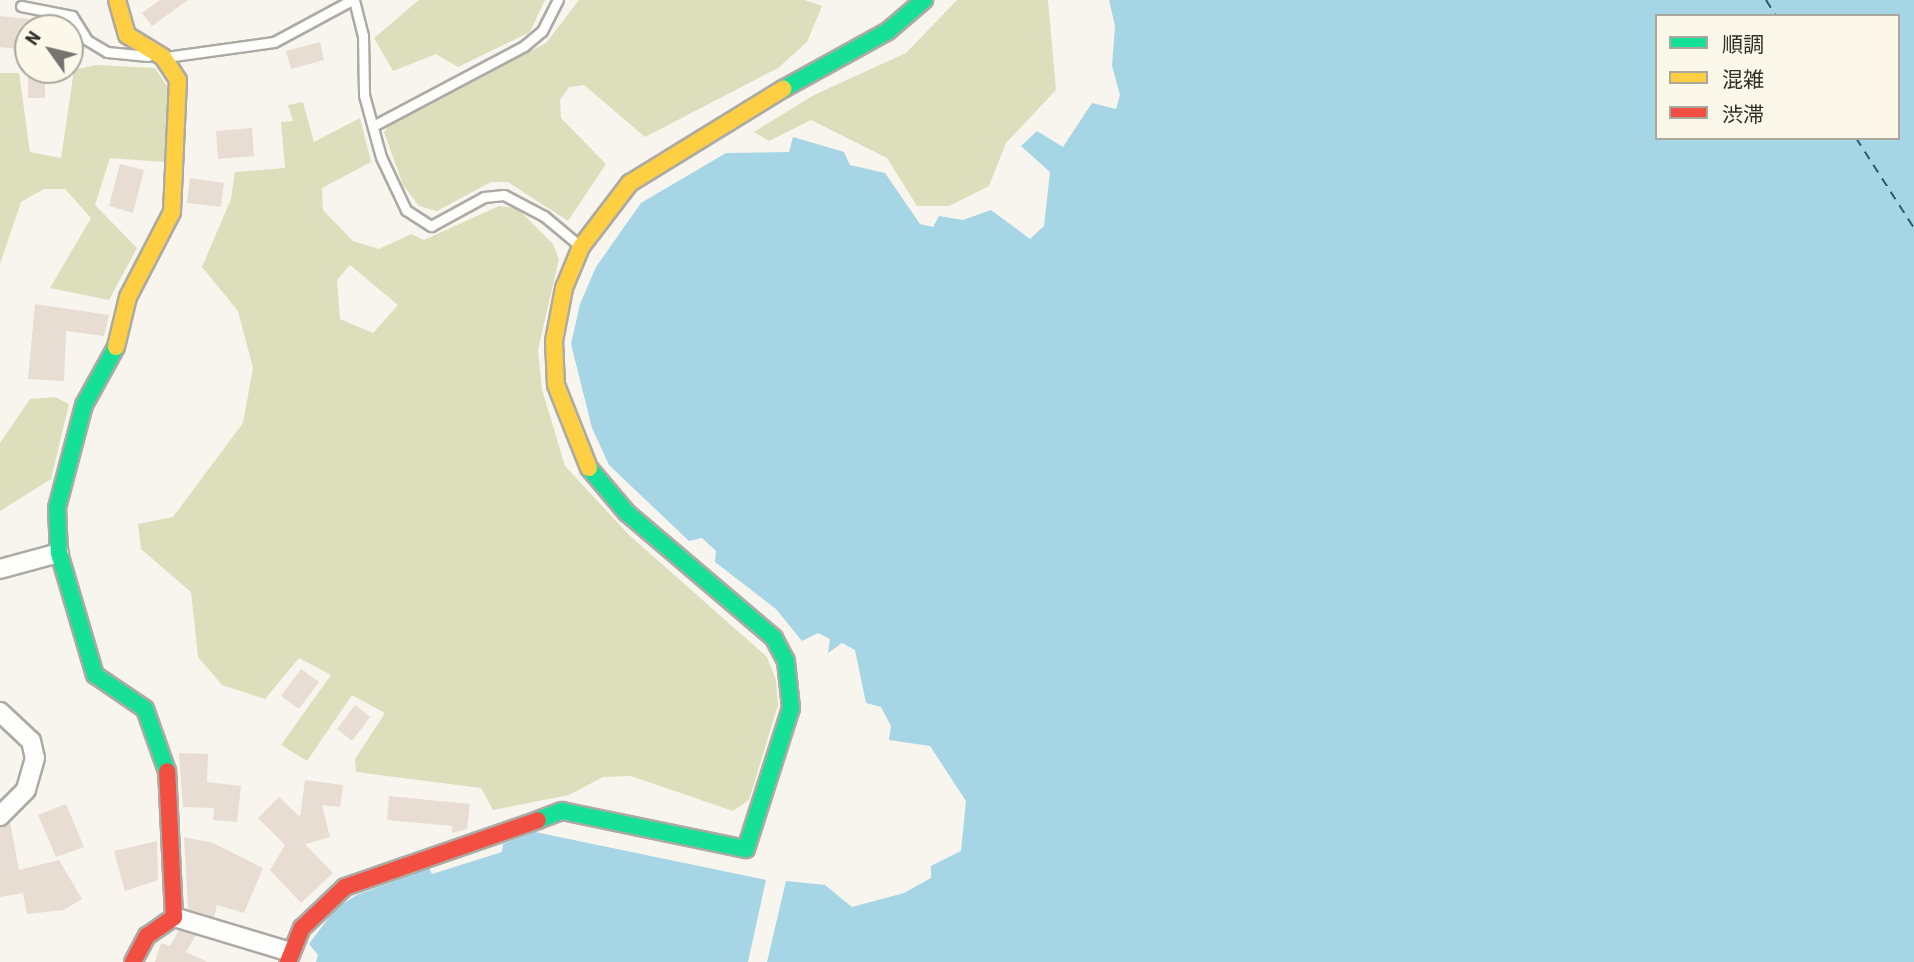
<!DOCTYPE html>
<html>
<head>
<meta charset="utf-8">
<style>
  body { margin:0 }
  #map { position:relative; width:1914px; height:962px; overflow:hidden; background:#f7f5ed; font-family:"Roboto Condensed","Noto Sans JP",sans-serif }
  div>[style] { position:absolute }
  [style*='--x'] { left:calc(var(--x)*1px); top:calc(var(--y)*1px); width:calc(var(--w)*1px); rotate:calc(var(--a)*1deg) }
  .green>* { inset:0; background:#dddfbc }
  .water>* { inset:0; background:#a6d5e5 }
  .ferry>* { height:2px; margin-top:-1px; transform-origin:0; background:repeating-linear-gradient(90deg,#245b6e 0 9px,transparent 0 16px) }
  .building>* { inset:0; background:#e8ddd2 }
  .roads { filter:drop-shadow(2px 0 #acaaa4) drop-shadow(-2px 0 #acaaa4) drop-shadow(0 2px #acaaa4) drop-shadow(0 -2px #acaaa4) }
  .lane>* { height:9px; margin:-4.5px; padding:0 4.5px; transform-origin:4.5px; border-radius:4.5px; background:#fefefc }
  .street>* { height:18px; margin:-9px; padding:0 9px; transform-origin:9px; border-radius:9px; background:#fefefc }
  .fast>* { height:16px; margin:-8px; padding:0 8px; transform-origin:8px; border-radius:8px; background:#16e098 }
  .slow>* { height:16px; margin:-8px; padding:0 8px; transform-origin:8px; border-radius:8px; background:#ffcf43 }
  .jam>* { height:16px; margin:-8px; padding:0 8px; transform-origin:8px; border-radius:8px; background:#f24e42 }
  span { translate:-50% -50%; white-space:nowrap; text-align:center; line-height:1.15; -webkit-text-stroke:6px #fbf7e9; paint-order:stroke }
  .legend { position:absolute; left:1655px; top:14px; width:245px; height:126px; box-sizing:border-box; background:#fbf7e9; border:2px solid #aaa79d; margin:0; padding:9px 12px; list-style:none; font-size:21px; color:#312f2a }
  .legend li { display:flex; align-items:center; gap:14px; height:35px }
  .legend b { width:35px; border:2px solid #aaa79d }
  .north { position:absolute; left:14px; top:14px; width:70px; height:70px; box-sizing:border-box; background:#fbf7e9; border:2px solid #aaa79d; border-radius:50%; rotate:304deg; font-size:19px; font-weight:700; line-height:28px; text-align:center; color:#312f2a }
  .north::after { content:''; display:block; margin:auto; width:24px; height:32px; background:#76746e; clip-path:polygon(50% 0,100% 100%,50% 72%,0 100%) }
</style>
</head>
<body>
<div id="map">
  <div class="green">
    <i style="clip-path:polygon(419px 0,545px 0,530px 32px,458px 67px,436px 54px,393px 71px,374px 38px)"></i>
    <i style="clip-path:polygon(579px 0,805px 0,822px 6px,807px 42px,778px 68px,645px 137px,584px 85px,569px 87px,560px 100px,561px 118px,606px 164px,568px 221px,508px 182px,491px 182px,437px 211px,419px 206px,403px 185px,384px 132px,392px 122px,546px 43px)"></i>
    <i style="clip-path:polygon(957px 0,1048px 0,1056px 90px,1006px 143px,989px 186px,949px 206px,917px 206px,887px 158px,811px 120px,769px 141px,754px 132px,814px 95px,906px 53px)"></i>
    <i style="clip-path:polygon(96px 65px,155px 68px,169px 89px,164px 162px,110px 158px,95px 205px,137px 248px,109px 300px,50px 288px,91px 218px,65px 189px,44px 189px,21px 202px,0 264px,0 73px,19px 73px,30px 152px,61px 158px,74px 70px)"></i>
    <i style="clip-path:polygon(evenodd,303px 102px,314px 142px,360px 118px,371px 162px,322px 188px,323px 210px,353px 241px,379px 249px,411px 234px,424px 240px,499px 206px,517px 208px,553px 244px,559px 259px,538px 350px,542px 389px,565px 466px,629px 535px,767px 657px,776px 680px,778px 705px,749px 800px,733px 811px,631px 776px,603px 777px,569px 795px,493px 810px,481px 788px,356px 772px,355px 759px,385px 713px,352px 695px,307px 761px,281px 745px,331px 675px,299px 658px,265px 699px,222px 685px,198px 657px,191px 592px,141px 549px,138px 524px,173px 517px,243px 423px,253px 368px,238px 311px,202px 267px,231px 199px,235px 172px,285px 168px,281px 122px,293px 121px,288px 105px,303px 102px,350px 265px,398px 305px,373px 333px,340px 319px,337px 280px,350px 265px)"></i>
    <i style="clip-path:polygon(55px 397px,69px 404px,51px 479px,0 511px,0 443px,30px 399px)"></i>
  </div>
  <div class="water">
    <i style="clip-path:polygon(evenodd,1109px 0,1914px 0,1914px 962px,767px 962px,786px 881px,825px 885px,852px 907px,904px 893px,931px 878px,931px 866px,961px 851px,966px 801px,930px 746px,889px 740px,891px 726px,881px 707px,866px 703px,855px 650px,842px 643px,828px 653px,830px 639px,818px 633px,802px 641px,776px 609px,715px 562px,716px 551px,702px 538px,689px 541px,609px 465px,592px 428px,571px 344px,580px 304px,596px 267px,641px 203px,726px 153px,789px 152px,793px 137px,844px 152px,850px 165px,885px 173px,920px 224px,933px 227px,939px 216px,963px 220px,991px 210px,1030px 239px,1044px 226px,1050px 172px,1021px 146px,1037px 131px,1063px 147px,1092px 103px,1116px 109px,1120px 95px,1112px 66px,1115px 26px,1109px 0,1657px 16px,1898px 16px,1898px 138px,1657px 138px,1657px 16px)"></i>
    <i style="clip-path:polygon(535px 832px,766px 880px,748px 962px,316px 962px,318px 955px,309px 944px,336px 908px,357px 895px,429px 868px,432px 874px,502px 852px,503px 844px)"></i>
  </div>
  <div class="ferry">
    <i style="--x:1766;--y:0;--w:19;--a:58"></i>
    <i style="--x:1856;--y:138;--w:107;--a:57.2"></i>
  </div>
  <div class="building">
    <i style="clip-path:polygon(160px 0,188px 0,152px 26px,142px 13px)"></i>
    <i style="clip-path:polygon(0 16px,28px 19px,28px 50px,0 47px)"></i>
    <i style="clip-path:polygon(320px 42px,324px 60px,291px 69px,286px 51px)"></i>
    <i style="clip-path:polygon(28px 77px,45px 77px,45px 98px,28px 98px)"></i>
    <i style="clip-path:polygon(252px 128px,254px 156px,218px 159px,216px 131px)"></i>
    <i style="clip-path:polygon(120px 164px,144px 170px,133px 213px,109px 206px)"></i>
    <i style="clip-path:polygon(190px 178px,224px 183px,221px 207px,187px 203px)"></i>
    <i style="clip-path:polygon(35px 304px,109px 315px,104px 336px,66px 331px,64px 381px,28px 379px)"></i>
    <i style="clip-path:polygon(301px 669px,319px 682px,299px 709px,281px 696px)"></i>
    <i style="clip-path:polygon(355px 705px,370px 717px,352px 741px,337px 729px)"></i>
    <i style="clip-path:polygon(179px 753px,208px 754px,207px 782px,241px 786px,237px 822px,213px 820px,214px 808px,183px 807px)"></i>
    <i style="clip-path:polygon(305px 780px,343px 785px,340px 807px,322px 805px,330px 837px,305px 844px,333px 873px,301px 903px,270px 870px,285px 845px,258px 818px,279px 797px,300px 817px)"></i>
    <i style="clip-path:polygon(389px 796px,470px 804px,467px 829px,452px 833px,452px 826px,387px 820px)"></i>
    <i style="clip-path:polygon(66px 804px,84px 847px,56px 857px,38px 815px)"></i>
    <i style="clip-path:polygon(10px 822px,19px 870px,59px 860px,82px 899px,64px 910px,27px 914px,23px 893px,0 897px,0 827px)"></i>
    <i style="clip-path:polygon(184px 837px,213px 843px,263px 868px,244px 913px,217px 905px,214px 917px,188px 909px)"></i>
    <i style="clip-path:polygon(157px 841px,158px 880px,125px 891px,114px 851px)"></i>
    <i style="clip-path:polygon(179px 930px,196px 935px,186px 952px,208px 962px,155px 962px,161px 943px,170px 946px)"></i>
  </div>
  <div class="roads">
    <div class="lane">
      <i style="--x:354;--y:0;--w:36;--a:76"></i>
      <i style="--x:363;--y:35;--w:60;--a:89"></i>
      <i style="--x:364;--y:95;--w:64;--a:74.7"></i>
      <i style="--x:381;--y:157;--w:59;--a:64.7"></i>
      <i style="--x:406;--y:210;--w:30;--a:33"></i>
      <i style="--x:431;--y:226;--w:60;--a:-28.7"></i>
      <i style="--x:484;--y:197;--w:20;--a:-6"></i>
      <i style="--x:504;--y:195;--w:45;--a:27.7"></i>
      <i style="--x:544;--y:216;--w:47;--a:39.8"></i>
      <i style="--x:21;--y:6;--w:52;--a:11.1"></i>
      <i style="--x:72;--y:16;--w:28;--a:58"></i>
      <i style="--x:87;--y:40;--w:23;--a:31"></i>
      <i style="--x:107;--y:52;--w:41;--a:5.6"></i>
      <i style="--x:166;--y:57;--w:109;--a:-7.9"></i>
      <i style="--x:274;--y:42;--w:89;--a:-28.3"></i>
      <i style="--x:373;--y:126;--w:171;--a:-27.9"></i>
      <i style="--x:524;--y:46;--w:23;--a:-40"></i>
      <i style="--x:542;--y:31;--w:35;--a:-63"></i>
    </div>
    <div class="street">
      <i style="--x:0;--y:569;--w:61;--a:-15.2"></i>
      <i style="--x:0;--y:712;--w:42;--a:43.1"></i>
      <i style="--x:31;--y:741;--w:17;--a:77"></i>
      <i style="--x:35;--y:758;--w:33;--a:106"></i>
      <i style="--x:26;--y:790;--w:37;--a:135"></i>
      <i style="--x:174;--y:917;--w:121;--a:16.8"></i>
    </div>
    <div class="fast">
      <i style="--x:783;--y:89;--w:120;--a:-28.9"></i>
      <i style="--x:888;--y:31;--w:48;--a:-40.7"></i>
      <i style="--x:116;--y:347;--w:66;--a:118.9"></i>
      <i style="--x:84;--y:405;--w:106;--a:104.7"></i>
      <i style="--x:57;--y:508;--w:45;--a:87.5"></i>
      <i style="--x:59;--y:553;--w:127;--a:73.6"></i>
      <i style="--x:95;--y:675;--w:60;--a:34.2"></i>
      <i style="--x:145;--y:709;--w:66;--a:70.5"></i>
      <i style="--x:538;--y:820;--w:26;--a:-21"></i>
      <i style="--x:562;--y:811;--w:188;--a:11.7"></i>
      <i style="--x:746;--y:849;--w:148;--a:-72.3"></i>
      <i style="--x:791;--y:708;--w:47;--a:-96.1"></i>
      <i style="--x:786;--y:661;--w:26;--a:-118"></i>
      <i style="--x:774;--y:638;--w:193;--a:-139.6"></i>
      <i style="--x:627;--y:513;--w:59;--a:-130.2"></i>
    </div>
    <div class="slow">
      <i style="--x:116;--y:347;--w:51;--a:-76.5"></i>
      <i style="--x:128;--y:297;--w:96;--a:-62.6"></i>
      <i style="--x:172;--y:212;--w:132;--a:-87.4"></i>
      <i style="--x:178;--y:80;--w:27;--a:-123"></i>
      <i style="--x:163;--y:57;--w:42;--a:-148.6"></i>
      <i style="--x:127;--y:35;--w:36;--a:-106"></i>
      <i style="--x:589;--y:468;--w:89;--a:-111.7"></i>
      <i style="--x:556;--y:385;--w:44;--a:-92.6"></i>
      <i style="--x:554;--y:341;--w:54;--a:-79.3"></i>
      <i style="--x:564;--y:288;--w:44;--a:-67.5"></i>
      <i style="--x:581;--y:247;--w:81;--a:-52.6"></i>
      <i style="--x:630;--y:183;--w:180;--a:-31.6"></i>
    </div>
    <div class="jam">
      <i style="--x:133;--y:962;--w:30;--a:-62"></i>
      <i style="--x:147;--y:936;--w:33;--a:-35"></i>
      <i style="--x:174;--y:917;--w:146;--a:-92.7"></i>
      <i style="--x:288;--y:962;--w:37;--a:-68"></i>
      <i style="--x:302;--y:928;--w:59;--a:-43.6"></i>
      <i style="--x:345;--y:887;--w:204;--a:-19.1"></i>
    </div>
  </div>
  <ul class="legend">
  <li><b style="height:9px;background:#16e098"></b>順調</li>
  <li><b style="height:9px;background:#ffcf43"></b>混雑</li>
  <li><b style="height:9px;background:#f24e42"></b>渋滞</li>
  </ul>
  <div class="north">N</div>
</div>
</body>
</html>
